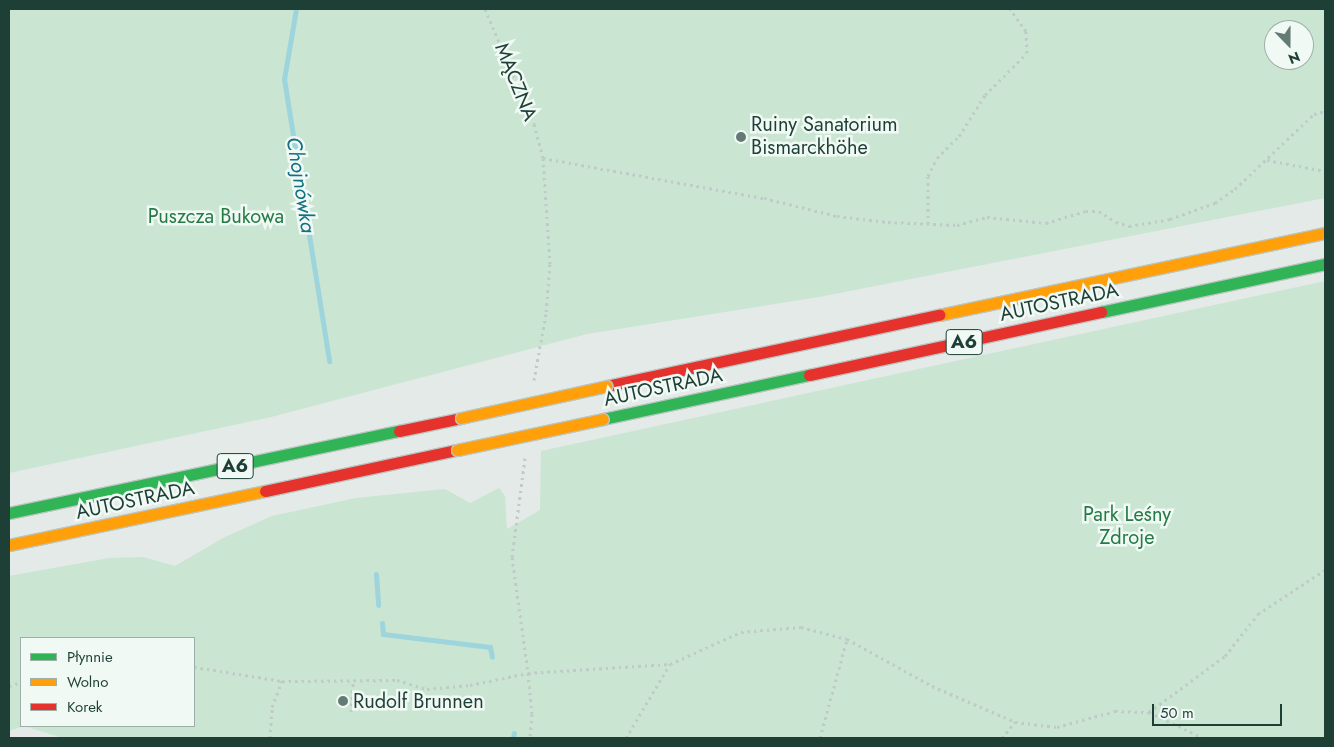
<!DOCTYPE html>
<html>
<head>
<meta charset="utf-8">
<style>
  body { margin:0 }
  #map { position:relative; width:1334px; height:747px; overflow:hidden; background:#e3eae7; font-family:Jost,sans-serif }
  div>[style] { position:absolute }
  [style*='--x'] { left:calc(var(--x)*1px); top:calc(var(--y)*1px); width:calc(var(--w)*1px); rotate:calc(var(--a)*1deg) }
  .green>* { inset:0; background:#cae5d2 }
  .stream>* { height:5px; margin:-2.5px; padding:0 2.5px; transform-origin:2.5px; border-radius:2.5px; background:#9ed5dd }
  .path>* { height:3px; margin-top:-1.5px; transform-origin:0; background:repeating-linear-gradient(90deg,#c0cac6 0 2.5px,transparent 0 6.5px) }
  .roads { filter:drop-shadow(1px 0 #bbc6c3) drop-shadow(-1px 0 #bbc6c3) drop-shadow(0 1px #bbc6c3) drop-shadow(0 -1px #bbc6c3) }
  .fast>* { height:11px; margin:-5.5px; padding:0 5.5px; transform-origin:5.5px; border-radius:5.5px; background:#30b455 }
  .slow>* { height:11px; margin:-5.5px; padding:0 5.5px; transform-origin:5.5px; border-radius:5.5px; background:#ff9f0a }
  .jam>* { height:11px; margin:-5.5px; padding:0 5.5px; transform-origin:5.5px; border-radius:5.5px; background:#e5322d }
  .bridges { filter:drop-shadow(1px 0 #bbc6c3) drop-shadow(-1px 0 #bbc6c3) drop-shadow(0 1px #bbc6c3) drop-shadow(0 -1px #bbc6c3) }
  .slow-bridge>* { height:11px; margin:-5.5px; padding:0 5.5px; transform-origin:5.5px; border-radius:5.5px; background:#ff9f0a }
  .dots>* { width:14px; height:14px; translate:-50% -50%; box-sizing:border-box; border:2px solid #f1f9f5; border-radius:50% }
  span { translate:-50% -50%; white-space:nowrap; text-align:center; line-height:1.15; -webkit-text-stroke:5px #f1f9f5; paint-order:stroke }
  .shield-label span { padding:1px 4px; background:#f1f9f5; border:1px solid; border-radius:4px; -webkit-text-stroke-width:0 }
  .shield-label { font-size:19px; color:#1e3f36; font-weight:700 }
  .street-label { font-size:20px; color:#1e3f36 }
  .poi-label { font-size:20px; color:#1e3f36 }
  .left { translate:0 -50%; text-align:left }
  .park-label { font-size:20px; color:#247b45 }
  .water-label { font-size:21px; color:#117082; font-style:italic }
  .frame { position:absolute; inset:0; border:10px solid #1e3f36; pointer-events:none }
  .legend { position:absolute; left:20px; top:637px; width:175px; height:90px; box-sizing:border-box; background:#f1f9f5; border:1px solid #9dafa9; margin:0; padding:6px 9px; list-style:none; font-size:15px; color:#1e3f36 }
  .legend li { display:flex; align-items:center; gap:10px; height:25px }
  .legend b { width:25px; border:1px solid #9dafa9 }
  .north { position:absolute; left:1264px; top:20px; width:50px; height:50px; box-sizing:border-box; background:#f1f9f5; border:1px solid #9dafa9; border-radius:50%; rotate:158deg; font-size:14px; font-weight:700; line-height:20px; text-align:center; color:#1e3f36 }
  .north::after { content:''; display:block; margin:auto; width:18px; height:22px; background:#637b74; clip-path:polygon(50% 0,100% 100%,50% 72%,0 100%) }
  .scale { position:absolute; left:1152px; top:704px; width:130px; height:22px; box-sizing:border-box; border:2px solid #1e3f36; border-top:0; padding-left:6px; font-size:15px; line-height:18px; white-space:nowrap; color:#1e3f36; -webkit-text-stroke:4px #f1f9f5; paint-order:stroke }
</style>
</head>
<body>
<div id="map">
  <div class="green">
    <i style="clip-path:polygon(evenodd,9px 9px,1325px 9px,1325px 198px,819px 297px,587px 334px,271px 417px,9px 473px,9px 9px,1274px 30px,1304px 30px,1304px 60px,1274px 60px,1274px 30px)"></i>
    <i style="clip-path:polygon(evenodd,1325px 281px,1325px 738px,63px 738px,24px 726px,9px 731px,9px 576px,109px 558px,143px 557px,175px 566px,223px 538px,272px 516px,356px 498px,445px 489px,470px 503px,499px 488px,505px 496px,507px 529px,540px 510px,541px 451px,1325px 281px,194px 638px,194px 726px,21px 726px,21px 638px,194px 638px)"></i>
  </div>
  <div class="stream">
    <i style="--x:296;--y:9;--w:71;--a:99.7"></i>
    <i style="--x:284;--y:79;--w:286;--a:80.9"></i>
    <i style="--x:376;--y:574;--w:31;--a:86"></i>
    <i style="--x:382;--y:623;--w:11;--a:85"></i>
    <i style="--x:383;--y:634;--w:108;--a:6.9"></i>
    <i style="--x:490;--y:647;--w:10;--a:79"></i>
    <i style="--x:513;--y:738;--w:5;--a:-79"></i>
  </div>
  <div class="path">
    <i style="--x:485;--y:9;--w:125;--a:66.9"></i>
    <i style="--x:534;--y:124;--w:35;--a:75"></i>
    <i style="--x:543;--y:158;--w:106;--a:86.2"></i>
    <i style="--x:550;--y:264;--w:50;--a:94.6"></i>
    <i style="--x:546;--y:314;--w:67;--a:100.3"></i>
    <i style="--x:543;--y:158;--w:225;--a:10.3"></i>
    <i style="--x:764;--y:198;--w:75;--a:13.9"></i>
    <i style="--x:837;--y:216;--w:51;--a:6.7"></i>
    <i style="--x:888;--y:222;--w:69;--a:2.5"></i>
    <i style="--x:957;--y:225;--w:31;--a:-15"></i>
    <i style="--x:987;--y:217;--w:59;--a:5.8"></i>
    <i style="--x:1046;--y:223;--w:42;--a:-16.7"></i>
    <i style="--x:1086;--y:211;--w:13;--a:0"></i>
    <i style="--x:1099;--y:211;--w:20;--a:33"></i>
    <i style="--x:1116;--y:222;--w:14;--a:17"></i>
    <i style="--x:1129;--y:226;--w:42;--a:-9.7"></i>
    <i style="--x:1170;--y:219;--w:48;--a:-19.6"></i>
    <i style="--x:1215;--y:203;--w:24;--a:-35"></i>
    <i style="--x:1235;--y:189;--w:109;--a:-43.5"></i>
    <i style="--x:1314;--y:114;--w:11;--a:-15"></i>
    <i style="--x:1267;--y:160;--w:59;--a:10.7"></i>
    <i style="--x:928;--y:224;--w:48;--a:-90"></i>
    <i style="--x:928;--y:176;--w:20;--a:-63"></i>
    <i style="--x:937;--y:158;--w:31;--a:-45"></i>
    <i style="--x:959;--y:136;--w:49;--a:-57.6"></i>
    <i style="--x:985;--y:95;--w:59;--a:-45"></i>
    <i style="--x:1027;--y:53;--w:22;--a:-93"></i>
    <i style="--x:1026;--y:31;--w:27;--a:-126"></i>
    <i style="--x:525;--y:458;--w:100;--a:97.5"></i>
    <i style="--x:512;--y:557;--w:117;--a:82.1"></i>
    <i style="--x:528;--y:673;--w:41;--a:84.4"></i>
    <i style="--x:532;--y:714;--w:24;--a:95"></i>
    <i style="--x:194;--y:667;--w:89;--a:9"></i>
    <i style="--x:9;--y:686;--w:13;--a:-18"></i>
    <i style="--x:351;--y:712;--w:32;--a:-86"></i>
    <i style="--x:1149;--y:712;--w:60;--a:25.7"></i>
    <i style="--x:270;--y:738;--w:31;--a:-86"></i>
    <i style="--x:272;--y:707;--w:28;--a:-69"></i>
    <i style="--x:282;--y:681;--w:115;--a:-0.5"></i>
    <i style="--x:397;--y:680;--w:31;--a:17"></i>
    <i style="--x:427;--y:689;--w:43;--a:-5.3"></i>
    <i style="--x:470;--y:685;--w:59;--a:-11.7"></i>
    <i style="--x:528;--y:673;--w:142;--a:-3.6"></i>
    <i style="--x:670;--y:664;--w:78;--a:-24.3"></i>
    <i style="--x:741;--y:632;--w:60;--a:-4.8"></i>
    <i style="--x:801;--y:627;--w:48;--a:14.6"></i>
    <i style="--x:847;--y:639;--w:97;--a:28.9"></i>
    <i style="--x:932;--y:686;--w:90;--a:23.4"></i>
    <i style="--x:1015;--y:722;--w:42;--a:6.8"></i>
    <i style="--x:1057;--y:727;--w:60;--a:-15.4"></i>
    <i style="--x:1115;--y:711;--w:34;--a:2"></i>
    <i style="--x:1149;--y:712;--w:94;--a:-36.4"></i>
    <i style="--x:1225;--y:656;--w:53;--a:-51.8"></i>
    <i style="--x:1258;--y:614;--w:80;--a:-33.3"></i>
    <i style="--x:626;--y:738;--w:86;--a:-59.3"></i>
    <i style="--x:820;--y:738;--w:103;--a:-74.7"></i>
    <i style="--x:1002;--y:738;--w:21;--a:-51"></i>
  </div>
  <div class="roads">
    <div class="fast">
      <i style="--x:1101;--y:312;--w:229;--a:-12.1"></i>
      <i style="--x:603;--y:419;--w:211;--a:-12.1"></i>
      <i style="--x:9;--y:513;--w:399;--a:-11.9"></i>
    </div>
    <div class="slow">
      <i style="--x:939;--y:315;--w:395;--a:-12"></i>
      <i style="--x:9;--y:545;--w:262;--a:-11.9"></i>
    </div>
    <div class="jam">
      <i style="--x:809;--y:375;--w:299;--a:-12.2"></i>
      <i style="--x:607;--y:386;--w:340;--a:-12.1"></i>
      <i style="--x:399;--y:431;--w:63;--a:-11.8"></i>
      <i style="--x:265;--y:491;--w:196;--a:-12.1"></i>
    </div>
  </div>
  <div class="bridges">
    <div class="slow-bridge">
      <i style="--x:461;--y:418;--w:149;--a:-12.4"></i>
      <i style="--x:457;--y:450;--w:149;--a:-12"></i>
    </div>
  </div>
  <div class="dots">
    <i style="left:741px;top:137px;background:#637b74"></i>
    <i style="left:343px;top:701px;background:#637b74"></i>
  </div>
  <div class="shield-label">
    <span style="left:964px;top:342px">A6</span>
    <span style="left:235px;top:466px">A6</span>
  </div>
  <div class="street-label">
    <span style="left:516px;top:82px;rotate:68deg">MĄCZNA</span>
    <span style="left:1059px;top:302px;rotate:-12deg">AUTOSTRADA</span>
    <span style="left:663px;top:387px;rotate:-12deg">AUTOSTRADA</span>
    <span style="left:135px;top:500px;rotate:-12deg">AUTOSTRADA</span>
  </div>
  <div class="poi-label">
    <span class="left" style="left:751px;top:136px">Ruiny Sanatorium<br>Bismarckhöhe</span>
    <span class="left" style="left:353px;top:701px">Rudolf Brunnen</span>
  </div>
  <div class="park-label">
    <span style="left:216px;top:216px">Puszcza Bukowa</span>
    <span style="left:1127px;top:526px">Park Leśny<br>Zdroje</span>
  </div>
  <div class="water-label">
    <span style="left:301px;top:185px;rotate:81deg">Chojnówka</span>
  </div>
  <div class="frame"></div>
  <ul class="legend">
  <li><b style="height:6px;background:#30b455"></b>Płynnie</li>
  <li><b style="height:6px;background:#ff9f0a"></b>Wolno</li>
  <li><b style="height:6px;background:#e5322d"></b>Korek</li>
  </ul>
  <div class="north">N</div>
  <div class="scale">50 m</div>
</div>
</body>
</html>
